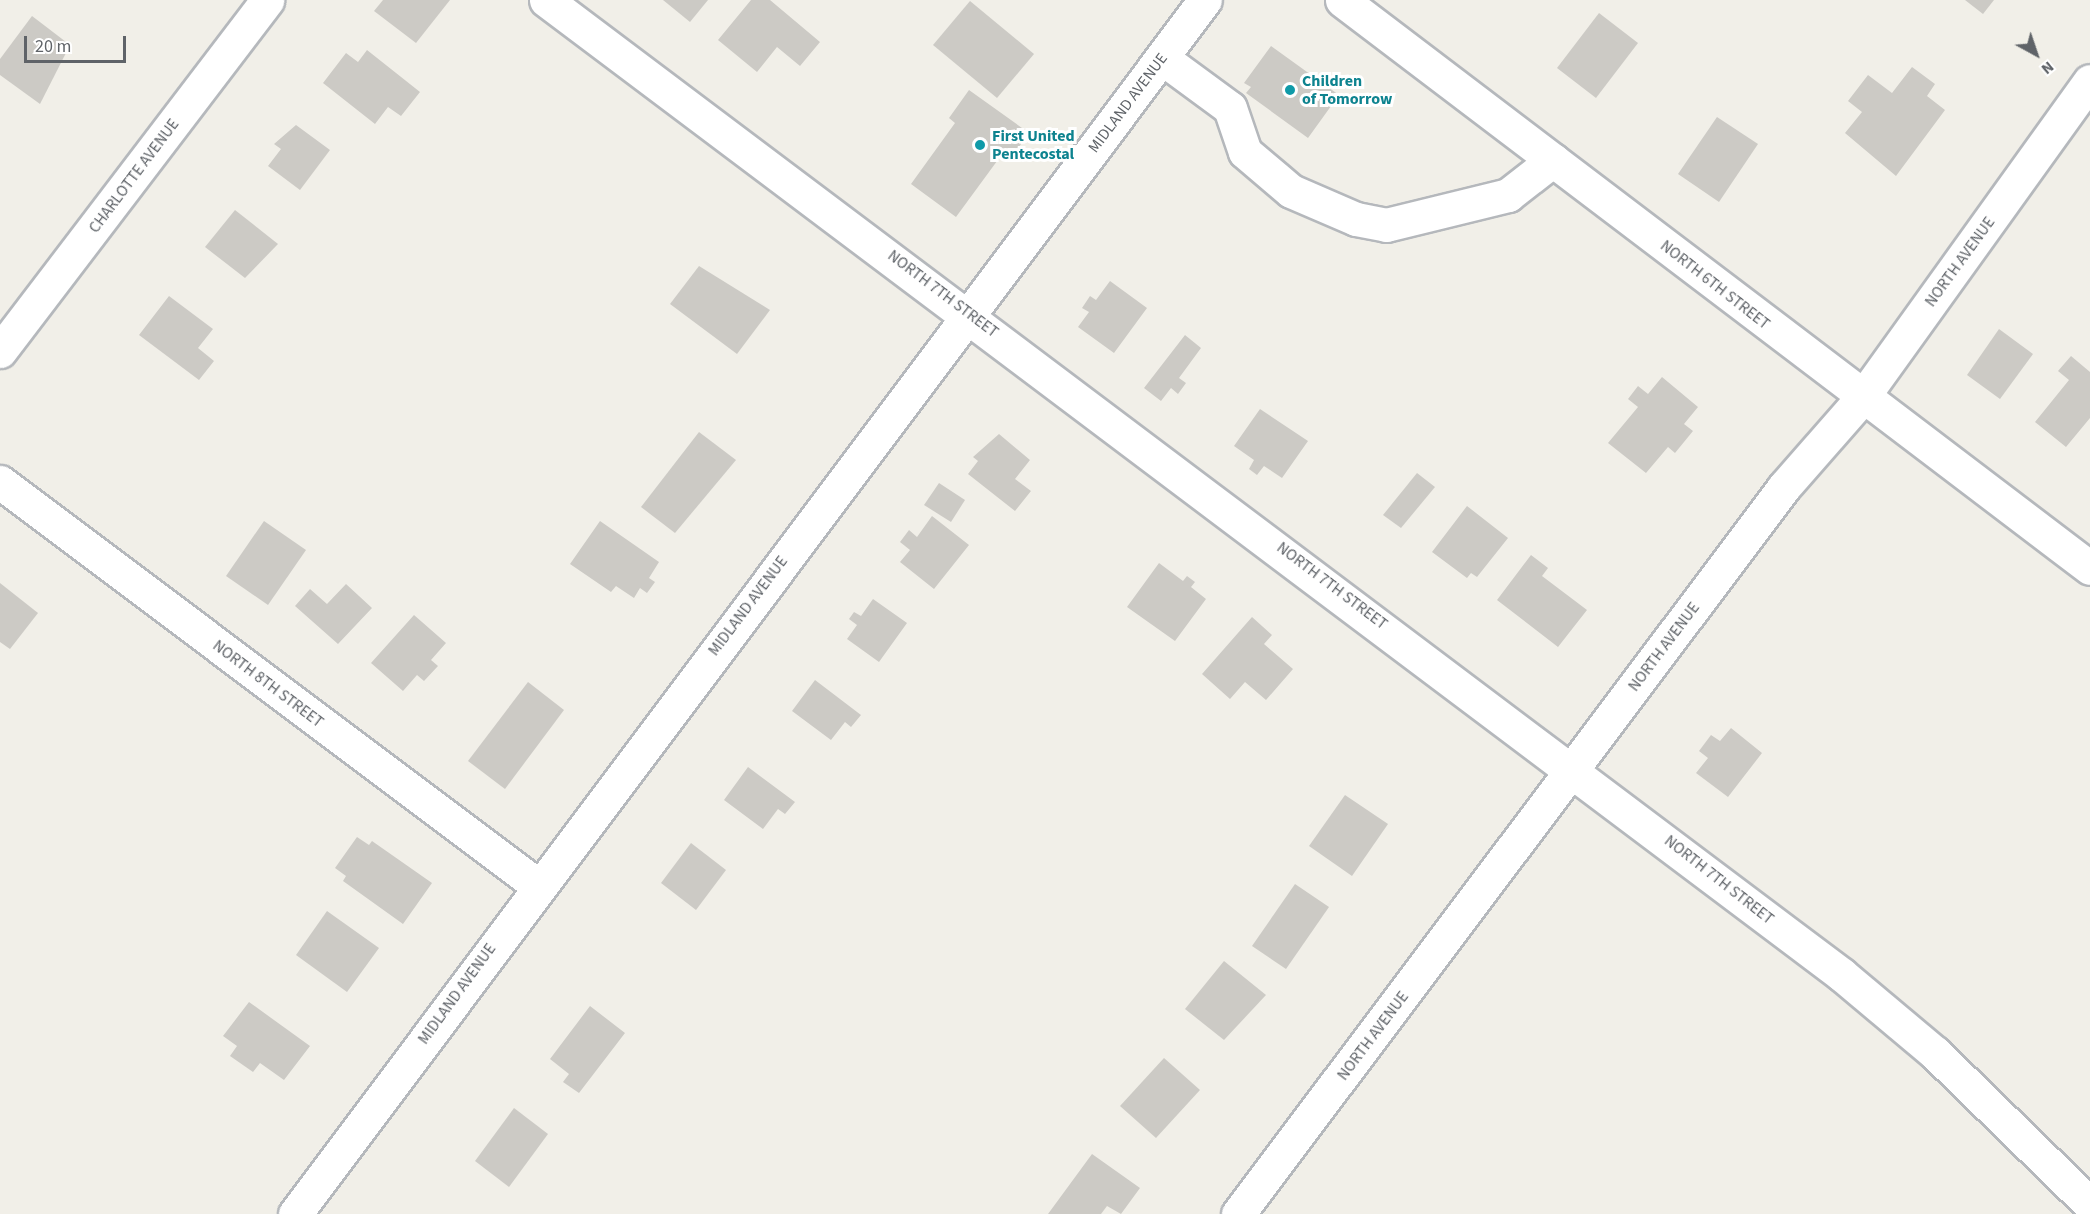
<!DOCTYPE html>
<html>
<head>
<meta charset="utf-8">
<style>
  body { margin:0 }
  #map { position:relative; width:2090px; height:1214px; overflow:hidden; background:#f1efe8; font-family:"Source Sans 3",sans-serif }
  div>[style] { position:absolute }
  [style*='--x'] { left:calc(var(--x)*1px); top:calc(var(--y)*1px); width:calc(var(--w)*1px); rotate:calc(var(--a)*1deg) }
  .building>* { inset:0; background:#cccac5 }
  .roads { filter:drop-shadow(2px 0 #b5b8bc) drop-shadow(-2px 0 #b5b8bc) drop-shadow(0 2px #b5b8bc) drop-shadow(0 -2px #b5b8bc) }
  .minor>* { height:33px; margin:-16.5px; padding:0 16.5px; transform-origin:16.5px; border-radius:16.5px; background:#fff }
  .dots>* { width:16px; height:16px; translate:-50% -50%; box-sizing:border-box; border:3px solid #fff; border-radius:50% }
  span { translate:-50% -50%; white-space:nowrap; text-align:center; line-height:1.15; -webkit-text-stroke:6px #fff; paint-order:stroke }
  .culture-label { font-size:16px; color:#0d838f; font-weight:700 }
  .left { translate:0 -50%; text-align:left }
  .street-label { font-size:16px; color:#5f6368 }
  .north { position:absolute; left:2006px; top:24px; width:60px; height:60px; -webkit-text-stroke:4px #fff; paint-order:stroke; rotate:140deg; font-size:16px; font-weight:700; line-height:24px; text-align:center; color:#5f6368 }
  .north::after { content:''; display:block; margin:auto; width:21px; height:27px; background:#5f6368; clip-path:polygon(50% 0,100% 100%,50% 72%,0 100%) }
  .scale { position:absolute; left:24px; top:36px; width:102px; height:27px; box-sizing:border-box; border:3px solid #5f6368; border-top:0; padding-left:8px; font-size:18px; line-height:21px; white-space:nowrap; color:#5f6368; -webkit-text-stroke:4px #fff; paint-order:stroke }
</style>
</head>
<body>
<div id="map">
  <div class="building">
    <i style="clip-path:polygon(383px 0,450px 0,416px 43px,374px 11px)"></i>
    <i style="clip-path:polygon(663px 0,708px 0,690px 22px)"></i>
    <i style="clip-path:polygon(751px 0,770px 0,820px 42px,800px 66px,777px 47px,757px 72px,718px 40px)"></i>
    <i style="clip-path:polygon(1965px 0,1994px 0,1983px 14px)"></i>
    <i style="clip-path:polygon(970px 1px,1034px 54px,997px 98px,933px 45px)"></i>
    <i style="clip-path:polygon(1599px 13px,1638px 43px,1596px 98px,1557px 68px)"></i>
    <i style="clip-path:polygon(32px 16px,70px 45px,40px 104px,0 75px,0 59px)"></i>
    <i style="clip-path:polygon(1271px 46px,1339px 95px,1308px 138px,1246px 93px,1251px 87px,1244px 83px)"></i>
    <i style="clip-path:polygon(367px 50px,420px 92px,401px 116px,388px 107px,375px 124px,323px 83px,346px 53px,358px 62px)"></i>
    <i style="clip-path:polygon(1912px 67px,1935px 84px,1927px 96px,1945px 110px,1896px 176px,1845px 133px,1862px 112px,1848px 101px,1868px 75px,1892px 93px)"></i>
    <i style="clip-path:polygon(969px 90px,1029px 133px,1008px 162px,1000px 157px,956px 217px,911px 184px,955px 123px,949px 118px)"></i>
    <i style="clip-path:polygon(1717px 117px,1758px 144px,1719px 202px,1678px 174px)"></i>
    <i style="clip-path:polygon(296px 125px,330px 150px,300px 190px,268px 166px,281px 149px,274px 144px)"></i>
    <i style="clip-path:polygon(235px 210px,278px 244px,245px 278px,205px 247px)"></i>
    <i style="clip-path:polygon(699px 266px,770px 310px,737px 354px,670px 304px)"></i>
    <i style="clip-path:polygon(1110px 281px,1147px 308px,1114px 353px,1078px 327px,1089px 312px,1082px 308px,1090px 296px,1096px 300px)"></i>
    <i style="clip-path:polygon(169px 296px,213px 329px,198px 348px,214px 361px,199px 380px,139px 335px)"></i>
    <i style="clip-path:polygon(1999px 329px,2033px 354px,2000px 399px,1967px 375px)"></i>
    <i style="clip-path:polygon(1185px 335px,1201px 348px,1179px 378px,1186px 383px,1178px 394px,1171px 388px,1161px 401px,1144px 388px)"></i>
    <i style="clip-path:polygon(2071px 356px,2090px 372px,2090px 418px,2066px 447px,2035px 422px,2069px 380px,2058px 371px)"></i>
    <i style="clip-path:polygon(1662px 377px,1698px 407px,1684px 424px,1693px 431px,1675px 453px,1668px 447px,1646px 473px,1608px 443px,1638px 407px,1628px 399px,1638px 386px,1648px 394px)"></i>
    <i style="clip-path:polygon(1260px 409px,1308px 441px,1282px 478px,1264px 466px,1257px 475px,1249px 469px,1254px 460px,1234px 446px)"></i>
    <i style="clip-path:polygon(699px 432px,736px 460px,675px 533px,641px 507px)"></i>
    <i style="clip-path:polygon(999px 434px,1030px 460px,1015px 479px,1031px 491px,1015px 511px,968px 474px,978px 461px,973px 457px)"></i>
    <i style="clip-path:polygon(1417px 473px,1435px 487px,1401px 528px,1383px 515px)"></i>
    <i style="clip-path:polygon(939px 483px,965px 500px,951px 522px,924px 505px)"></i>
    <i style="clip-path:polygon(1467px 506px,1508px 538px,1477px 577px,1471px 573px,1467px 578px,1432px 552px)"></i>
    <i style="clip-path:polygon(932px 516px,969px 545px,934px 589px,900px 562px,910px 550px,900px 542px,909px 530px,917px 537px)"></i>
    <i style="clip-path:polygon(264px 521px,306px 550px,268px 605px,226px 576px)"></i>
    <i style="clip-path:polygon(600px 521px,659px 562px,649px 578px,655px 582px,647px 593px,640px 588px,634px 598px,616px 586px,611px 592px,570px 564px)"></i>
    <i style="clip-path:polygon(1531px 555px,1548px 568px,1542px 576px,1587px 610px,1558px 647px,1497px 600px)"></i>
    <i style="clip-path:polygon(1159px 563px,1183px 581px,1187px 576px,1195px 582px,1191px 587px,1206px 599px,1175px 641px,1127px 607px)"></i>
    <i style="clip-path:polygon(0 583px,38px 613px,10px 649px,0 642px)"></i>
    <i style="clip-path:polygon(346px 584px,372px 608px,338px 644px,295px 606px,310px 589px,327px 604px)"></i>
    <i style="clip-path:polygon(873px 599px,907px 623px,879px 662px,847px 639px,857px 625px,849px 619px,854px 612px,861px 616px)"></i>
    <i style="clip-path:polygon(414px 615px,446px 643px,431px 660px,438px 666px,424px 681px,417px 675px,403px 691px,371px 663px)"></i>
    <i style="clip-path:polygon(1252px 617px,1272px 635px,1264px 644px,1293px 669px,1266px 700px,1245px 682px,1230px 699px,1202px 674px)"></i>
    <i style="clip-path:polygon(815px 680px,861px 715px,851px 727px,845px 722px,831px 740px,792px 711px)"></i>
    <i style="clip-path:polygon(528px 682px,564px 710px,505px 789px,468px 761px)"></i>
    <i style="clip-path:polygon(1731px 728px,1762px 753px,1728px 797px,1696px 773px,1708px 758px,1699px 751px,1711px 735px,1720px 741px)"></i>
    <i style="clip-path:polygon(748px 767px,795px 802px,785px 814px,778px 809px,763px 829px,724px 800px)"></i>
    <i style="clip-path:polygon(1345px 795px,1388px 824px,1352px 876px,1309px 846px)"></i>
    <i style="clip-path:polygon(357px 837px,369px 845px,372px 841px,432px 883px,403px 924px,343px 881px,346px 876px,335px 868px)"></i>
    <i style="clip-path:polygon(691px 843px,726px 870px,696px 910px,661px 883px)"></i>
    <i style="clip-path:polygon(1295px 884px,1329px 907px,1286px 969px,1252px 946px)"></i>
    <i style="clip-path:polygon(327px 911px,379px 948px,347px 992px,296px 955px)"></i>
    <i style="clip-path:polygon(1224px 961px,1266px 995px,1224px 1040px,1185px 1009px)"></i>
    <i style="clip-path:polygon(249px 1002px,310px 1046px,284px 1080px,260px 1063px,253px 1072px,230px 1056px,237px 1046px,223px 1036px)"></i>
    <i style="clip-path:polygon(590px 1006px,625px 1033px,579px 1093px,563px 1082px,569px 1074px,550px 1059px)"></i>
    <i style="clip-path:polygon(1164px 1058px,1200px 1090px,1156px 1138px,1120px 1106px)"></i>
    <i style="clip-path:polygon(514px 1108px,548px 1134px,509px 1187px,475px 1161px)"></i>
    <i style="clip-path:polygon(1092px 1154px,1140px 1188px,1121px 1214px,1107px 1206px,1101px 1214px,1048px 1214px)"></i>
  </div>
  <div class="roads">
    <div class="minor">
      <i style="--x:546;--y:0;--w:1622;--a:36.95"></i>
      <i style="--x:1842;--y:975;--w:121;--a:40"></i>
      <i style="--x:1935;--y:1053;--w:216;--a:44.3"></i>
      <i style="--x:1342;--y:0;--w:939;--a:37.21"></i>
      <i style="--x:1162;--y:58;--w:84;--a:36.3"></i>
      <i style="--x:1230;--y:108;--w:46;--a:71.2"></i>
      <i style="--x:1245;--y:152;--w:60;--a:40.3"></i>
      <i style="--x:1291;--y:191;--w:71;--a:23.3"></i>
      <i style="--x:1356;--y:219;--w:31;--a:11"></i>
      <i style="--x:1386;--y:225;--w:126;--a:-13.8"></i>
      <i style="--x:1508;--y:195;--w:57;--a:-37.9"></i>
      <i style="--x:0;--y:351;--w:441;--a:-52.7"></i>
      <i style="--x:0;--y:482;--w:671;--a:36.89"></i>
      <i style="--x:295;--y:1214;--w:1517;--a:-53.15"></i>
      <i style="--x:1238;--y:1214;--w:909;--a:-53.09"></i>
      <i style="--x:1784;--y:487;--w:118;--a:-48.8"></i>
      <i style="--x:1862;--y:398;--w:390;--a:-54.3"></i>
    </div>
  </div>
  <div class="dots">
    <i style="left:1290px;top:90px;background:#0f9aa8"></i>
    <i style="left:980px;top:145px;background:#0f9aa8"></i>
  </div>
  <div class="culture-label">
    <span class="left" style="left:1302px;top:90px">Children<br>of Tomorrow</span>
    <span class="left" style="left:992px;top:145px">First United<br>Pentecostal</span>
  </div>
  <div class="street-label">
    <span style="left:1128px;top:103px;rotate:-53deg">MIDLAND AVENUE</span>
    <span style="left:134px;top:176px;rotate:-53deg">CHARLOTTE AVENUE</span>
    <span style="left:1960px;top:262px;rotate:-54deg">NORTH AVENUE</span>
    <span style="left:1715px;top:285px;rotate:38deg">NORTH 6TH STREET</span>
    <span style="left:943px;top:294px;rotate:37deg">NORTH 7TH STREET</span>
    <span style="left:1332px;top:586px;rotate:37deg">NORTH 7TH STREET</span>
    <span style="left:748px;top:606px;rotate:-53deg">MIDLAND AVENUE</span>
    <span style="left:1664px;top:647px;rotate:-53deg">NORTH AVENUE</span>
    <span style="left:268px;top:684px;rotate:37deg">NORTH 8TH STREET</span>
    <span style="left:1719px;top:880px;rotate:38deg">NORTH 7TH STREET</span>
    <span style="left:457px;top:994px;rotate:-54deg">MIDLAND AVENUE</span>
    <span style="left:1373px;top:1036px;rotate:-53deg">NORTH AVENUE</span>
  </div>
  <div class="north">N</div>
  <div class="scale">20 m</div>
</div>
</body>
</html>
